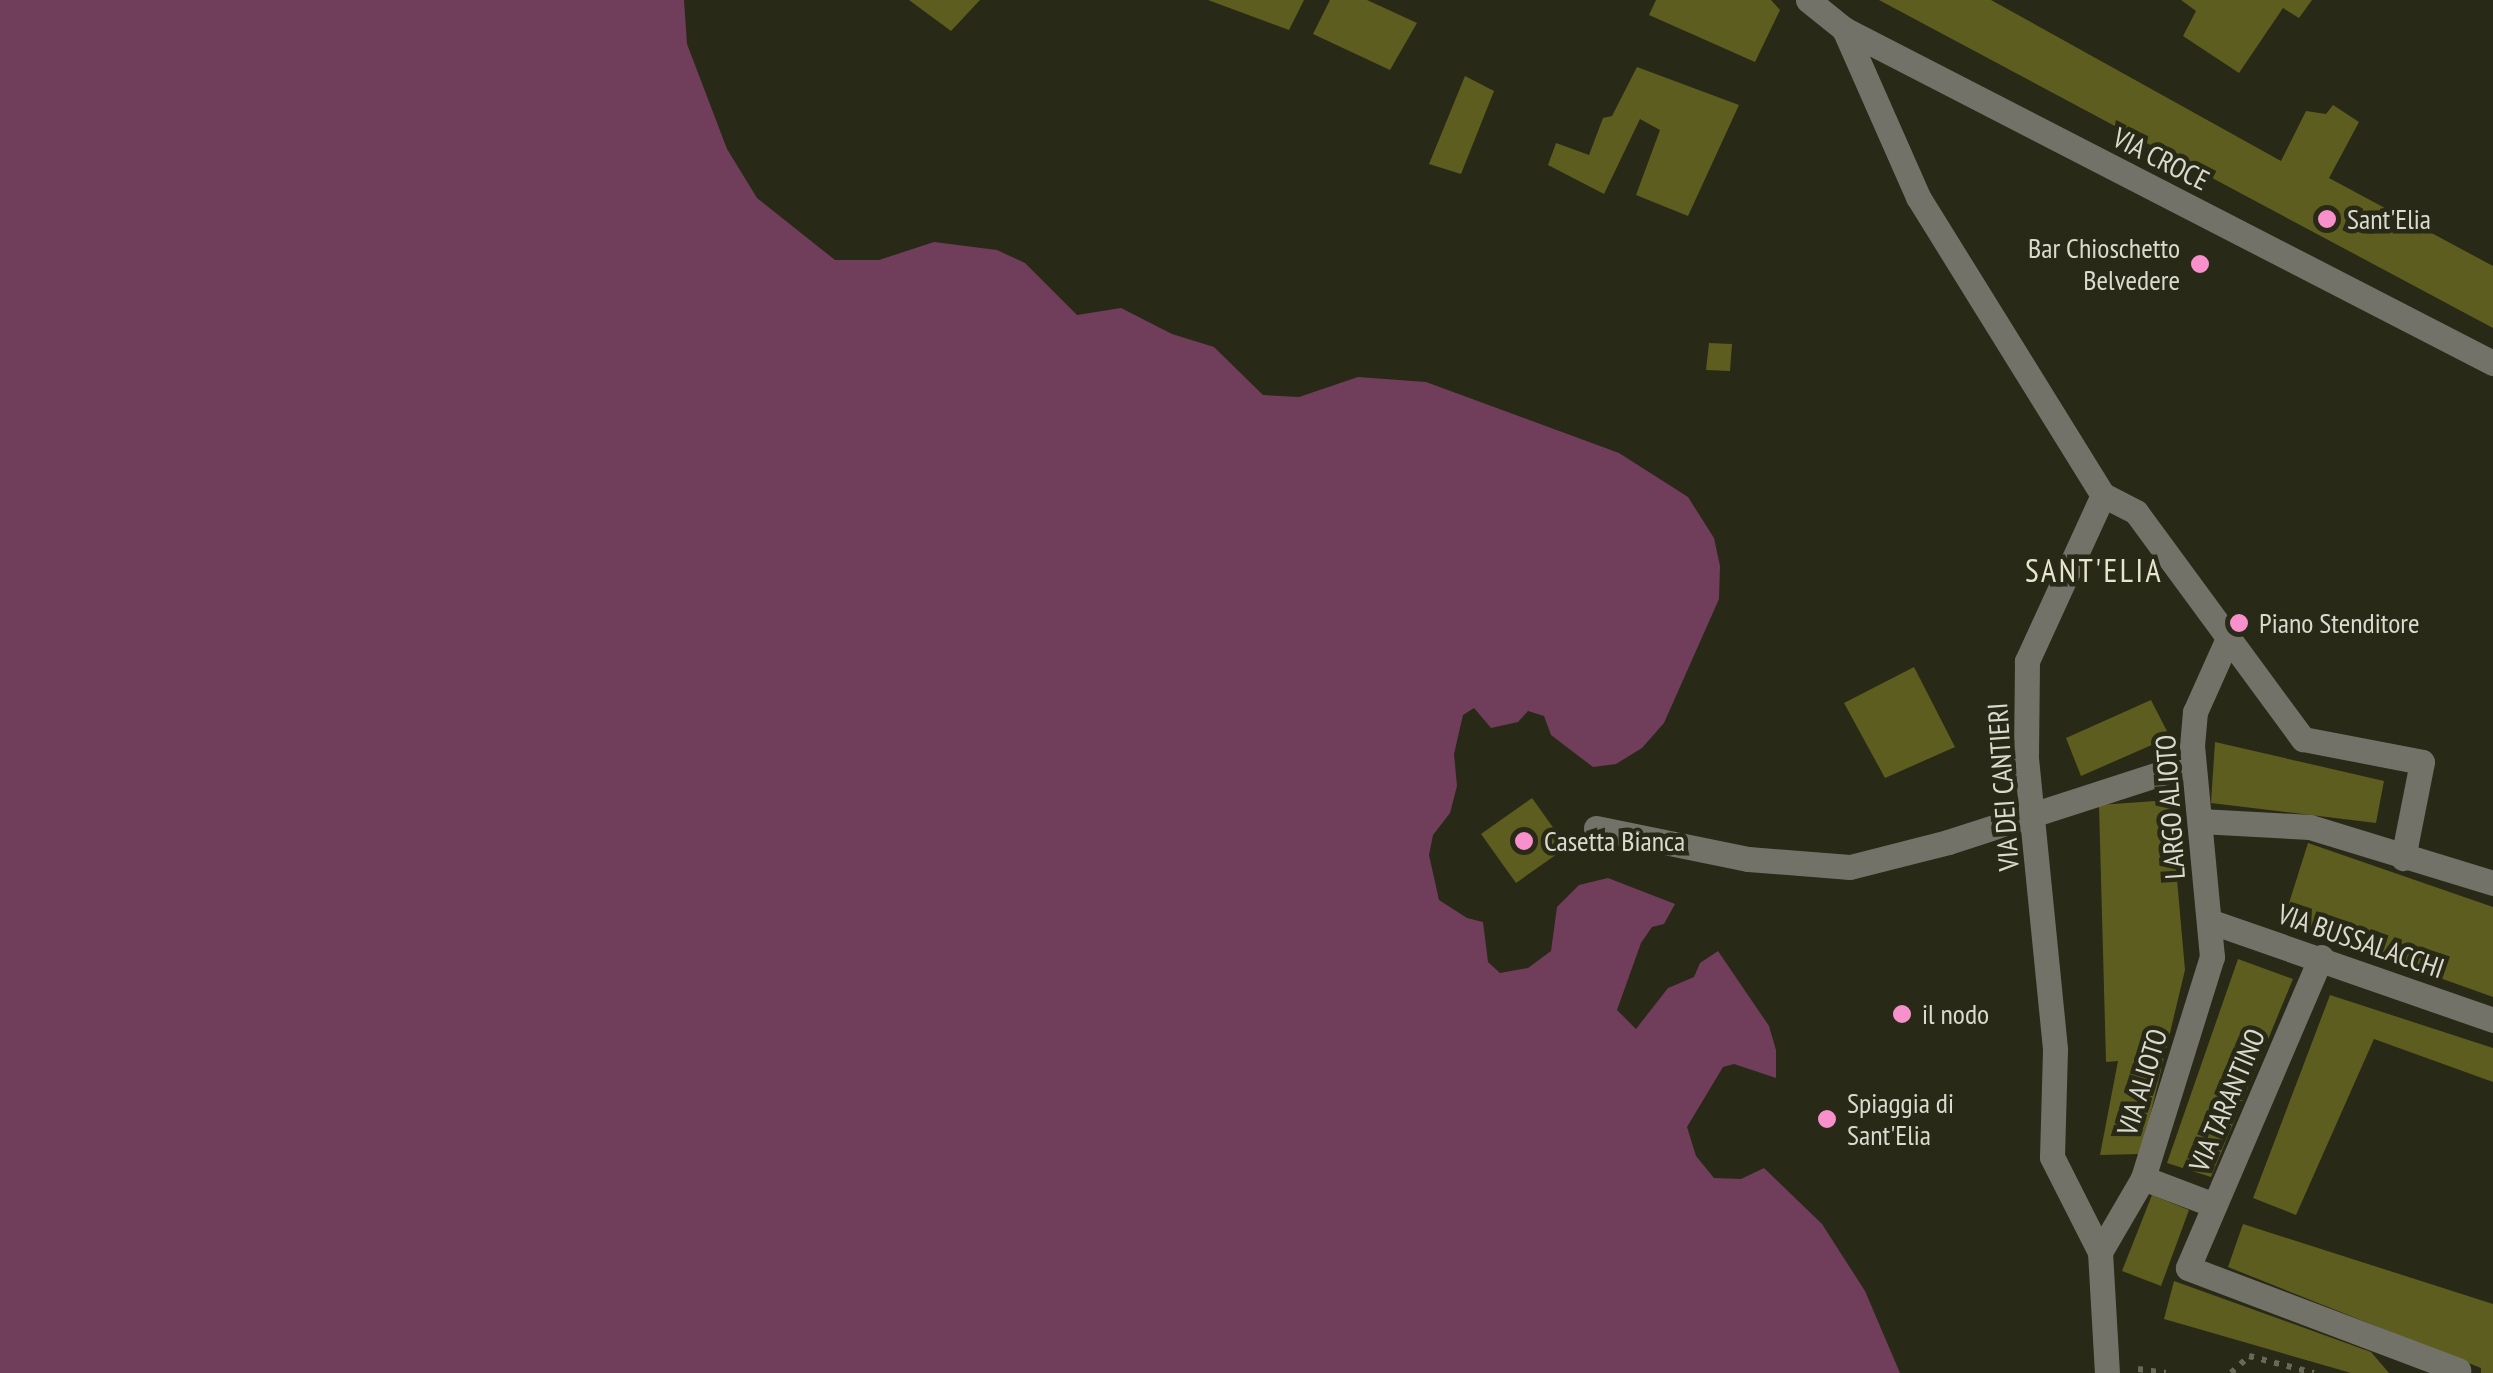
<!DOCTYPE html>
<html>
<head>
<meta charset="utf-8">
<style>
  body { margin:0 }
  #map { position:relative; width:2493px; height:1373px; overflow:hidden; background:#292917; font-family:"PT Sans Narrow",sans-serif }
  div>[style] { position:absolute }
  [style*='--x'] { left:calc(var(--x)*1px); top:calc(var(--y)*1px); width:calc(var(--w)*1px); rotate:calc(var(--a)*1deg) }
  .water>* { inset:0; background:#703d5b }
  .building>* { inset:0; background:#5d5d1f }
  .path>* { height:6px; margin-top:-3px; transform-origin:0; background:repeating-linear-gradient(90deg,#69695a 0 5px,transparent 0 13px) }
  .minor>* { height:25px; margin:-12.5px; padding:0 12.5px; transform-origin:12.5px; border-radius:12.5px; background:#727269 }
  .dots>* { width:28px; height:28px; translate:-50% -50%; box-sizing:border-box; border:5px solid #292917; border-radius:50% }
  span { translate:-50% -50%; white-space:nowrap; text-align:center; line-height:1.15; -webkit-text-stroke:9px #292917; paint-order:stroke }
  .street-label { font-size:28px; color:#dadacf }
  .poi-label { font-size:28px; color:#dadacf }
  .left { translate:0 -50%; text-align:left }
  .right { translate:-100% -50%; text-align:right }
  .quarter-label { font-size:32px; color:#e6e6cf; letter-spacing:2.5px }
</style>
</head>
<body>
<div id="map">
  <div class="water">
    <i style="clip-path:polygon(0 0,684px 0,687px 44px,727px 149px,757px 198px,835px 260px,879px 260px,934px 242px,997px 250px,1025px 263px,1077px 315px,1121px 308px,1172px 334px,1214px 347px,1263px 395px,1299px 397px,1358px 377px,1426px 382px,1619px 453px,1688px 497px,1714px 538px,1720px 566px,1719px 599px,1664px 723px,1642px 748px,1616px 764px,1593px 767px,1551px 735px,1544px 716px,1528px 711px,1518px 722px,1491px 728px,1474px 708px,1463px 715px,1454px 754px,1457px 786px,1450px 813px,1433px 835px,1429px 855px,1439px 900px,1467px 918px,1483px 922px,1488px 962px,1500px 973px,1528px 968px,1551px 951px,1557px 907px,1579px 885px,1608px 878px,1675px 904px,1664px 924px,1652px 927px,1641px 943px,1617px 1010px,1636px 1029px,1668px 988px,1694px 977px,1700px 963px,1718px 951px,1769px 1026px,1776px 1050px,1776px 1078px,1734px 1064px,1723px 1067px,1687px 1127px,1696px 1156px,1714px 1178px,1741px 1179px,1764px 1168px,1822px 1224px,1865px 1291px,1900px 1373px,0 1373px)"></i>
  </div>
  <div class="building">
    <i style="clip-path:polygon(909px 0,980px 0,951px 31px)"></i>
    <i style="clip-path:polygon(1208px 0,1304px 0,1289px 30px)"></i>
    <i style="clip-path:polygon(1330px 0,1367px 0,1417px 23px,1390px 70px,1313px 34px)"></i>
    <i style="clip-path:polygon(1656px 0,1771px 0,1780px 10px,1755px 62px,1649px 15px)"></i>
    <i style="clip-path:polygon(1879px 0,1991px 0,2281px 161px,2306px 111px,2326px 114px,2333px 105px,2359px 122px,2329px 178px,2493px 266px,2493px 328px)"></i>
    <i style="clip-path:polygon(2181px 0,2312px 0,2299px 18px,2283px 8px,2239px 73px,2183px 36px,2196px 11px)"></i>
    <i style="clip-path:polygon(1637px 67px,1739px 105px,1688px 216px,1636px 195px,1660px 130px,1640px 119px,1604px 194px,1548px 165px,1556px 143px,1589px 155px,1603px 118px,1612px 116px)"></i>
    <i style="clip-path:polygon(1465px 76px,1494px 91px,1461px 174px,1429px 164px)"></i>
    <i style="clip-path:polygon(1709px 343px,1732px 344px,1730px 371px,1706px 370px)"></i>
    <i style="clip-path:polygon(1914px 667px,1955px 747px,1885px 778px,1844px 703px)"></i>
    <i style="clip-path:polygon(2151px 700px,2170px 737px,2081px 776px,2066px 738px)"></i>
    <i style="clip-path:polygon(2215px 742px,2384px 781px,2376px 823px,2211px 803px)"></i>
    <i style="clip-path:polygon(1532px 798px,1567px 847px,1516px 883px,1481px 834px)"></i>
    <i style="clip-path:polygon(2170px 800px,2185px 970px,2141px 1154px,2100px 1155px,2118px 1061px,2106px 1062px,2099px 805px)"></i>
    <i style="clip-path:polygon(2308px 843px,2493px 907px,2493px 997px,2283px 922px)"></i>
    <i style="clip-path:polygon(2238px 959px,2293px 979px,2211px 1177px,2167px 1163px)"></i>
    <i style="clip-path:polygon(2330px 995px,2493px 1048px,2493px 1082px,2374px 1039px,2296px 1215px,2253px 1198px)"></i>
    <i style="clip-path:polygon(2152px 1195px,2189px 1210px,2161px 1286px,2122px 1271px)"></i>
    <i style="clip-path:polygon(2243px 1224px,2493px 1304px,2493px 1373px,2481px 1373px,2481px 1368px,2228px 1267px)"></i>
    <i style="clip-path:polygon(2174px 1281px,2371px 1352px,2389px 1373px,2351px 1373px,2164px 1319px)"></i>
  </div>
  <div class="path">
    <i style="--x:2138;--y:1369;--w:28;--a:8"></i>
    <i style="--x:2231;--y:1373;--w:25;--a:-43"></i>
    <i style="--x:2249;--y:1356;--w:67;--a:14.7"></i>
  </div>
  <div class="minor">
    <i style="--x:1808;--y:0;--w:46;--a:38.9"></i>
    <i style="--x:1844;--y:29;--w:730;--a:27.23"></i>
    <i style="--x:1844;--y:29;--w:184;--a:66.2"></i>
    <i style="--x:1918;--y:197;--w:351;--a:58.2"></i>
    <i style="--x:2103;--y:495;--w:183;--a:114.6"></i>
    <i style="--x:2027;--y:661;--w:97;--a:90.6"></i>
    <i style="--x:2026;--y:758;--w:293;--a:84.3"></i>
    <i style="--x:2055;--y:1050;--w:107;--a:91.6"></i>
    <i style="--x:2052;--y:1157;--w:106;--a:63.2"></i>
    <i style="--x:2100;--y:1252;--w:121;--a:86.7"></i>
    <i style="--x:2103;--y:495;--w:37;--a:27"></i>
    <i style="--x:2136;--y:512;--w:282;--a:53.7"></i>
    <i style="--x:2303;--y:739;--w:121;--a:10.9"></i>
    <i style="--x:2422;--y:762;--w:98;--a:101.2"></i>
    <i style="--x:2200;--y:821;--w:110;--a:3.1"></i>
    <i style="--x:2310;--y:827;--w:191;--a:17"></i>
    <i style="--x:1596;--y:828;--w:155;--a:11.5"></i>
    <i style="--x:1748;--y:859;--w:102;--a:4.5"></i>
    <i style="--x:1850;--y:867;--w:101;--a:-14.3"></i>
    <i style="--x:1948;--y:842;--w:256;--a:-17.9"></i>
    <i style="--x:2209;--y:921;--w:301;--a:19.2"></i>
    <i style="--x:2321;--y:957;--w:338;--a:113.2"></i>
    <i style="--x:2188;--y:1268;--w:289;--a:20.7"></i>
    <i style="--x:2143;--y:1178;--w:76;--a:20.8"></i>
    <i style="--x:2100;--y:1252;--w:86;--a:-59.8"></i>
    <i style="--x:2143;--y:1178;--w:232;--a:-72.7"></i>
    <i style="--x:2212;--y:957;--w:212;--a:-95.4"></i>
    <i style="--x:2192;--y:746;--w:34;--a:-85"></i>
    <i style="--x:2195;--y:712;--w:83;--a:-65.9"></i>
  </div>
  <div class="dots">
    <i style="left:2327px;top:219px;background:#f890cc"></i>
    <i style="left:2200px;top:264px;background:#f890cc"></i>
    <i style="left:2239px;top:623px;background:#f890cc"></i>
    <i style="left:1524px;top:841px;background:#f890cc"></i>
    <i style="left:1902px;top:1014px;background:#f890cc"></i>
    <i style="left:1827px;top:1119px;background:#f890cc"></i>
  </div>
  <div class="street-label">
    <span style="left:2161px;top:159px;rotate:27deg">VIA CROCE</span>
    <span style="left:2003px;top:787px;rotate:-94deg">VIA DEI CANTIERI</span>
    <span style="left:2170px;top:807px;rotate:-94deg">LARGO ALIOTO</span>
    <span style="left:2361px;top:941px;rotate:19deg">VIA BUSSALACCHI</span>
    <span style="left:2142px;top:1082px;rotate:-73deg">VIA ALIOTO</span>
    <span style="left:2227px;top:1100px;rotate:-67deg">VIA TARANTINO</span>
  </div>
  <div class="poi-label">
    <span class="left" style="left:2347px;top:219px">Sant'Elia</span>
    <span class="right" style="left:2180px;top:264px">Bar Chioschetto<br>Belvedere</span>
    <span class="left" style="left:2259px;top:623px">Piano Stenditore</span>
    <span class="left" style="left:1544px;top:841px">Casetta Bianca</span>
    <span class="left" style="left:1922px;top:1014px">il nodo</span>
    <span class="left" style="left:1847px;top:1119px">Spiaggia di<br>Sant'Elia</span>
  </div>
  <div class="quarter-label">
    <span style="left:2094px;top:570px">SANT'ELIA</span>
  </div>
</div>
</body>
</html>
